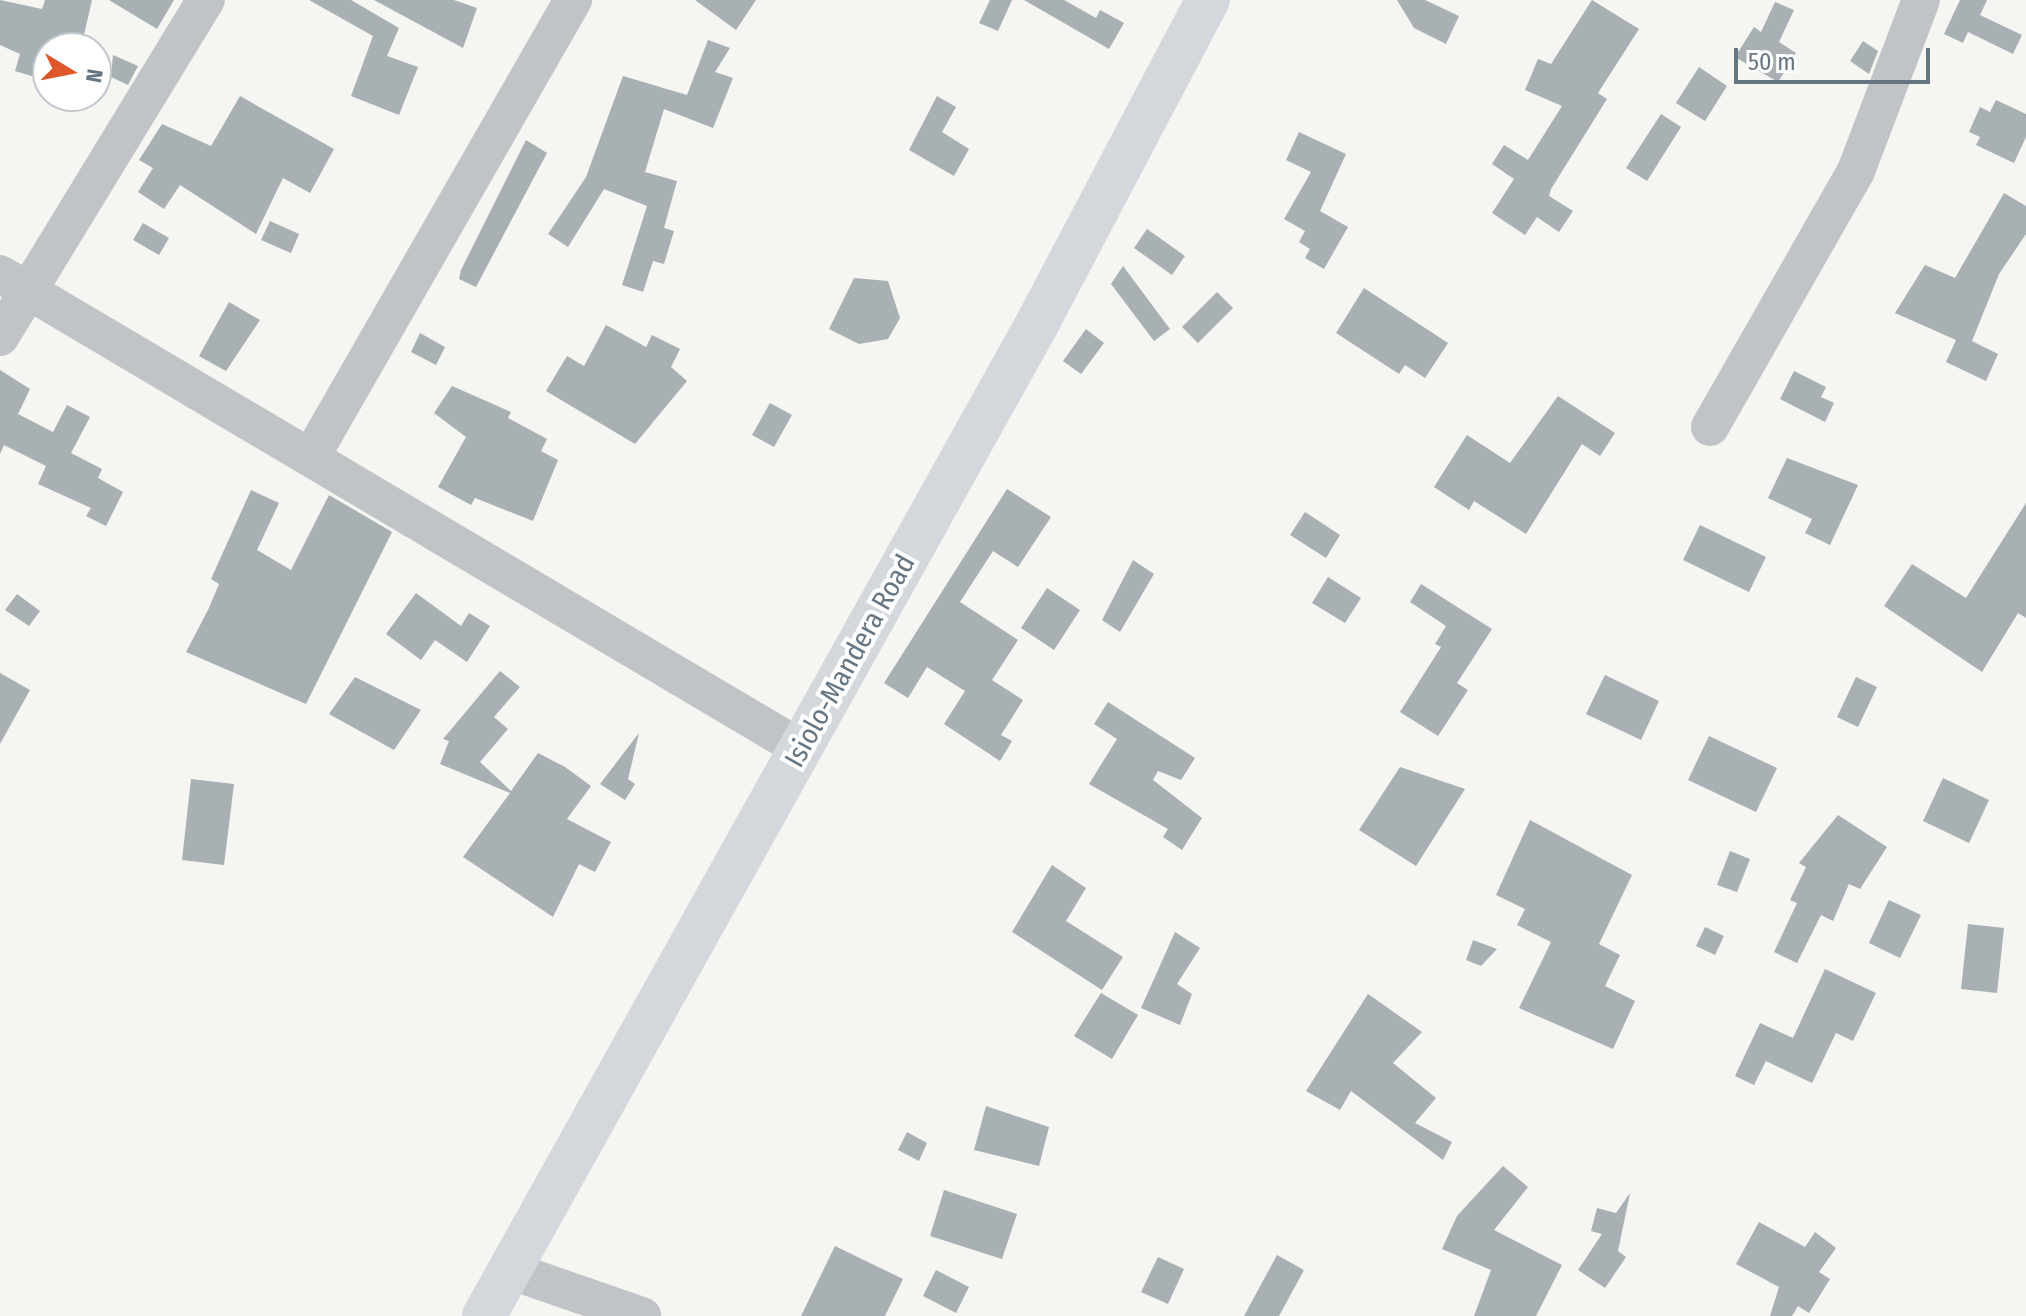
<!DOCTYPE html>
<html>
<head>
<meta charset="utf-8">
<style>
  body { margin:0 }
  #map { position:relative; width:2026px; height:1316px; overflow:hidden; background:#f5f5f2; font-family:"Fira Sans Condensed",sans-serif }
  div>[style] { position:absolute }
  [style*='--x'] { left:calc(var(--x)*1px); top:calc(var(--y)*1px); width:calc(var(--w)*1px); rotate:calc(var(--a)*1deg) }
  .building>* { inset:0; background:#a8b0b4 }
  .minor>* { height:38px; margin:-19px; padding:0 19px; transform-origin:19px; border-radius:19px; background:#c0c4c7 }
  .highway>* { height:44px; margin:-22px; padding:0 22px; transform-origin:22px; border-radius:22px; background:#d4d8dc }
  span { translate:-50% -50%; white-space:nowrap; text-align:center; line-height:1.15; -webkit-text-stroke:8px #fff; paint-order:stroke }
  .street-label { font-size:28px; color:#657582 }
  .north { position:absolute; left:32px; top:32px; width:80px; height:80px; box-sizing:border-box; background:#fff; border:2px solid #c1c8cd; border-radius:50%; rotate:100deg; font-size:22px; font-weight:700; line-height:32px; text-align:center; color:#657582 }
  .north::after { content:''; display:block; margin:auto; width:28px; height:36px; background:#de5629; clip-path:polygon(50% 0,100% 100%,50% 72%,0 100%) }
  .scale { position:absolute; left:1734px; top:48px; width:196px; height:36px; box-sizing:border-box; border:4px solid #657582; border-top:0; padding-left:10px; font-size:24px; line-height:28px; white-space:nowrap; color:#657582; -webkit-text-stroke:6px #fff; paint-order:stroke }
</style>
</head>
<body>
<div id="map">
  <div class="building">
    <i style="clip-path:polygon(0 0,42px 9px,45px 0,92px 0,81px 48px,48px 48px,48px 81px,15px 71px,20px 54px,0 45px)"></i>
    <i style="clip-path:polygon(109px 0,174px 0,157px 29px)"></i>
    <i style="clip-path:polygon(309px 0,351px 0,399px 28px,387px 56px,418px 67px,399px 115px,351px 96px,373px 36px)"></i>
    <i style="clip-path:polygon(374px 0,454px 0,477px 8px,463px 48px)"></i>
    <i style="clip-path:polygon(695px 0,756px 0,736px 30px)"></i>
    <i style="clip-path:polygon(990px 0,1012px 0,998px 31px,979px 23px)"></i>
    <i style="clip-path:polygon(1024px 0,1064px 0,1096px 18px,1100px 10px,1124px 23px,1109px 49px)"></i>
    <i style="clip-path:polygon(1397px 0,1425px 0,1459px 16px,1446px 44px,1414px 28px)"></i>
    <i style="clip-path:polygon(1592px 0,1639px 29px,1598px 93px,1607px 99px,1551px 189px,1549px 196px,1573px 211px,1559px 232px,1537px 217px,1525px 235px,1492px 213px,1514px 179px,1492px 164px,1504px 145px,1528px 160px,1562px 106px,1525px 90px,1538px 59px,1551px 64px)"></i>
    <i style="clip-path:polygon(1960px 0,1987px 0,1980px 15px,2022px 35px,2013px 54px,1968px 32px,1963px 43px,1944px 34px)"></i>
    <i style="clip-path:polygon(1775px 2px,1794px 10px,1779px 42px,1796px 53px,1778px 82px,1735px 57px,1754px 27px,1761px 32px)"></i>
    <i style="clip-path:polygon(708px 40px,730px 48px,715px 72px,733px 78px,713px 128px,664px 109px,645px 172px,677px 181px,664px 228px,674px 231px,664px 264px,653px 261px,643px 292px,622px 285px,647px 206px,604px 189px,568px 247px,548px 234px,586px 177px,623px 76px,687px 95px)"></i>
    <i style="clip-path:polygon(1863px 41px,1878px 51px,1869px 74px,1850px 61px)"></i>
    <i style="clip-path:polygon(113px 55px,138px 66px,128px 85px,111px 77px)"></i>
    <i style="clip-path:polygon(1699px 67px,1727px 86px,1705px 121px,1676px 103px)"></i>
    <i style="clip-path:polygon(240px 96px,334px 149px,310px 193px,283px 178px,256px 234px,180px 185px,164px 209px,138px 192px,153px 168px,139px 160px,162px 124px,211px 146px)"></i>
    <i style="clip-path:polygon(937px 96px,956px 107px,942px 132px,969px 149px,954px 176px,909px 150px)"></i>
    <i style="clip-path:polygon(1996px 100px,2026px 114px,2026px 137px,2014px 163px,1976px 145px,1980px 137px,1969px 132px,1980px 107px,1990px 112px)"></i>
    <i style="clip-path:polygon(1661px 114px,1681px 127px,1647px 181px,1626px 168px)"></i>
    <i style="clip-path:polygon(1299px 132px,1346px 154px,1320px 211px,1348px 227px,1324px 269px,1305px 258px,1310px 249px,1299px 242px,1305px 231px,1284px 219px,1311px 172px,1286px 160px)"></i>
    <i style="clip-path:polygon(526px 140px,547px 153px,476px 287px,459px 279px,461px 270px)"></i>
    <i style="clip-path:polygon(2004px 193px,2026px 206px,2026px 234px,1999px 274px,1972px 341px,1998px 354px,1986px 381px,1946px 362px,1956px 340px,1895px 313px,1925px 265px,1955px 278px)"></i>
    <i style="clip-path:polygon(270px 221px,299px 234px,291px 253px,261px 240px)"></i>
    <i style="clip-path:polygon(143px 223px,169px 238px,159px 255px,133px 240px)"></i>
    <i style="clip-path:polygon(1147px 229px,1185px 256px,1172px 275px,1134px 248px)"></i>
    <i style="clip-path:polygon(1123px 266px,1170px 329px,1154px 341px,1111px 284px)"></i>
    <i style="clip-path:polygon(854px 278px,888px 281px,900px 318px,888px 339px,859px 344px,829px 329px)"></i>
    <i style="clip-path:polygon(1364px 288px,1448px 343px,1425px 378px,1405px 365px,1399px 374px,1336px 333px)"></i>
    <i style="clip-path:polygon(1217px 292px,1233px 308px,1198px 343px,1182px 327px)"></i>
    <i style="clip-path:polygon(229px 302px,260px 320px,226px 371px,199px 356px)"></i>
    <i style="clip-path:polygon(606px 325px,646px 347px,652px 335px,680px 349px,671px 367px,687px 381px,635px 444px,546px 391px,567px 356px,584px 366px)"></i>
    <i style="clip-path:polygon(1086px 329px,1104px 343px,1081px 374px,1063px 361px)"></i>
    <i style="clip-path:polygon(420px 333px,445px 347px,436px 365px,411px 352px)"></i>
    <i style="clip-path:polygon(0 370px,30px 389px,18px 414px,53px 432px,67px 405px,90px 417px,71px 453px,102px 469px,98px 478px,123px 492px,106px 526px,86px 516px,91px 508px,38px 484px,46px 466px,4px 445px,0 454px)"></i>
    <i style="clip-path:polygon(1794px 371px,1826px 387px,1821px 397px,1834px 403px,1825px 422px,1780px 399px)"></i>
    <i style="clip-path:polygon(452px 386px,511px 412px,508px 418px,547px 439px,541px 451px,558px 460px,533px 521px,475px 498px,471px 505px,438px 487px,466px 437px,434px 413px)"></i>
    <i style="clip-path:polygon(1558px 396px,1615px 433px,1600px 456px,1582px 444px,1526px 534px,1474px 501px,1469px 510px,1434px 487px,1467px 435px,1510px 463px)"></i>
    <i style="clip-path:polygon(770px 403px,792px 415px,774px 447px,752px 435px)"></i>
    <i style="clip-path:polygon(1787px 458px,1858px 485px,1830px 545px,1805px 533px,1812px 519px,1768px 498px)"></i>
    <i style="clip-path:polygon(1007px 489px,1051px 517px,1018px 567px,993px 551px,960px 602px,1018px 640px,992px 680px,1023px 700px,1001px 735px,1012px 741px,1000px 761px,944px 724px,965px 691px,927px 667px,908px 698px,884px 683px)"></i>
    <i style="clip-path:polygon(251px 490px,279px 503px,257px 550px,291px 570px,329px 495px,392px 532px,306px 704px,186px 652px,208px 610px,219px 584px,211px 579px)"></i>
    <i style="clip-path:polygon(2026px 503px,2026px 618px,2018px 613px,1982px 672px,1884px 606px,1912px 564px,1966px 598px)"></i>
    <i style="clip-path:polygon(1305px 512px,1340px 535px,1326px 558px,1290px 535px)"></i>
    <i style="clip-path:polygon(1700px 525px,1766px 557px,1749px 592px,1683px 560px)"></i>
    <i style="clip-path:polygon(1133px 560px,1154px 574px,1120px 632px,1102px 620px)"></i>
    <i style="clip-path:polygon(1328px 577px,1361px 598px,1345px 623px,1312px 603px)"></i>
    <i style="clip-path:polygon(1421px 584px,1492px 629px,1457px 683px,1468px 690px,1438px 736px,1400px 712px,1441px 647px,1435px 644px,1446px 626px,1410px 602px)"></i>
    <i style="clip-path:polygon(1047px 588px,1080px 610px,1054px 650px,1021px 628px)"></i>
    <i style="clip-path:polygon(416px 593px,461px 626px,469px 613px,490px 626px,467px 662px,435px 640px,421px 660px,386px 634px)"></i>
    <i style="clip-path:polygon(17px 594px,40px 611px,29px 626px,5px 610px)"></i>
    <i style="clip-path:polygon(500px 671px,520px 687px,494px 717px,508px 729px,480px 762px,511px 791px,538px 753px,565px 767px,591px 786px,567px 819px,611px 842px,595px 872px,579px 864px,553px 917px,463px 857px,510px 793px,440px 764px,449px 741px,443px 739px)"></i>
    <i style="clip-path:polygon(0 673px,30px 690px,0 744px)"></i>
    <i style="clip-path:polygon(1605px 675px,1659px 701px,1641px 740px,1586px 714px)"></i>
    <i style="clip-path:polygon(355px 677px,421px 710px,394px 750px,329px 714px)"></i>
    <i style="clip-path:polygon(1856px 677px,1877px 687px,1858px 727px,1837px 717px)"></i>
    <i style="clip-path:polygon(1108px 702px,1195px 758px,1181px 780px,1158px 771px,1153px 780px,1202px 818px,1182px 850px,1163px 837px,1168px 829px,1089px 784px,1117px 739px,1094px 724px)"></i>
    <i style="clip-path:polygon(639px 733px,628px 779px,635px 784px,625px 800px,600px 784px)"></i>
    <i style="clip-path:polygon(1709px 736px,1777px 768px,1756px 812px,1688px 780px)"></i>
    <i style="clip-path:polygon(1400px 767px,1465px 789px,1416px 866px,1359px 830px)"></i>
    <i style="clip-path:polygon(1943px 778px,1989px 800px,1969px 843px,1923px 821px)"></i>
    <i style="clip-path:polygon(191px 779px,234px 784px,224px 865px,182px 860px)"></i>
    <i style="clip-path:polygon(1838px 815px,1887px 847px,1860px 889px,1849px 884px,1833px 921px,1821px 915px,1797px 963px,1774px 952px,1797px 903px,1790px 900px,1806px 867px,1799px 863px)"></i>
    <i style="clip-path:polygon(1530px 820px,1632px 875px,1599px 944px,1620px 955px,1605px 986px,1635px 1001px,1613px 1049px,1519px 1008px,1551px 942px,1517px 925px,1525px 909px,1496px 895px)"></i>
    <i style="clip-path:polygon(1730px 851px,1750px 859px,1737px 892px,1717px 885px)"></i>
    <i style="clip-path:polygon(1052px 865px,1086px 888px,1066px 921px,1123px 957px,1102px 990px,1012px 932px)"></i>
    <i style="clip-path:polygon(1889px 900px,1921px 915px,1900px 958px,1869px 943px)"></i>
    <i style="clip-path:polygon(1968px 924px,2004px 928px,1997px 993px,1961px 989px)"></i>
    <i style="clip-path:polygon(1705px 927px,1724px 936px,1715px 955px,1696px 946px)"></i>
    <i style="clip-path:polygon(1175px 932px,1200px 948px,1177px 984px,1192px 994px,1180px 1025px,1141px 1008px)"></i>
    <i style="clip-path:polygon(1473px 940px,1497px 949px,1481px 966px,1466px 960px)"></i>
    <i style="clip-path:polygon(1825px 969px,1876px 993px,1853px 1041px,1836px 1033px,1812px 1083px,1766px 1061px,1754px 1085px,1735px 1076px,1760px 1023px,1793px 1038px)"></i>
    <i style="clip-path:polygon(1101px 993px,1138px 1015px,1112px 1059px,1074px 1036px)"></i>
    <i style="clip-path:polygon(1368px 994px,1422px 1032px,1393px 1063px,1436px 1098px,1415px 1123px,1452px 1142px,1443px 1160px,1351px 1091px,1340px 1110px,1306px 1091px)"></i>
    <i style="clip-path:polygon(986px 1106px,1049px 1127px,1039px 1166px,974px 1150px)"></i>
    <i style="clip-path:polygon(907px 1132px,927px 1143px,919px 1161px,898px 1150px)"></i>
    <i style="clip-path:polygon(1503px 1166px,1528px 1187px,1494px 1230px,1562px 1265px,1536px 1316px,1474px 1316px,1491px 1270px,1442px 1249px,1457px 1216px)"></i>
    <i style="clip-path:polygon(944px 1190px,1017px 1214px,1002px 1259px,930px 1236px)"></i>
    <i style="clip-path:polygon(1630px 1193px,1618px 1251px,1626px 1257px,1605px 1288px,1578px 1270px,1602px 1234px,1591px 1231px,1597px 1208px,1616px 1213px)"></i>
    <i style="clip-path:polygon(1759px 1222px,1805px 1247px,1815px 1232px,1836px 1248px,1819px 1272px,1830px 1279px,1809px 1313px,1798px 1306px,1792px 1316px,1770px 1316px,1779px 1287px,1736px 1264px)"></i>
    <i style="clip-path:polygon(835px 1246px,903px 1279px,885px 1316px,801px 1316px)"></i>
    <i style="clip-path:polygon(1277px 1255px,1304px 1270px,1279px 1316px,1244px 1316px)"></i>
    <i style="clip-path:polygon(1158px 1257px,1184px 1269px,1168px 1304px,1141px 1292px)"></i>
    <i style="clip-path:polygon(936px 1270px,969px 1287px,956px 1313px,923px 1296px)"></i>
  </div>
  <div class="minor">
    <i style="--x:0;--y:274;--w:932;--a:30.64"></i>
    <i style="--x:0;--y:337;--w:395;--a:-58.6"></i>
    <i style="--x:1710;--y:427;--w:295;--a:-60.3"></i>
    <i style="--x:1856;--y:171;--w:183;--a:-69.2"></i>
    <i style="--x:312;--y:455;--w:525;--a:-60.16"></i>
    <i style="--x:509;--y:1270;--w:141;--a:19.1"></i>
  </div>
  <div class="highway">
    <i style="--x:484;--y:1316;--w:1136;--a:-60.86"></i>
    <i style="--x:1037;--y:324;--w:366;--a:-62.2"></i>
  </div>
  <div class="street-label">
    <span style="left:850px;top:661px;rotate:-61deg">Isiolo-Mandera Road</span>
  </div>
  <div class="north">N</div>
  <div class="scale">50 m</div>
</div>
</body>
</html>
